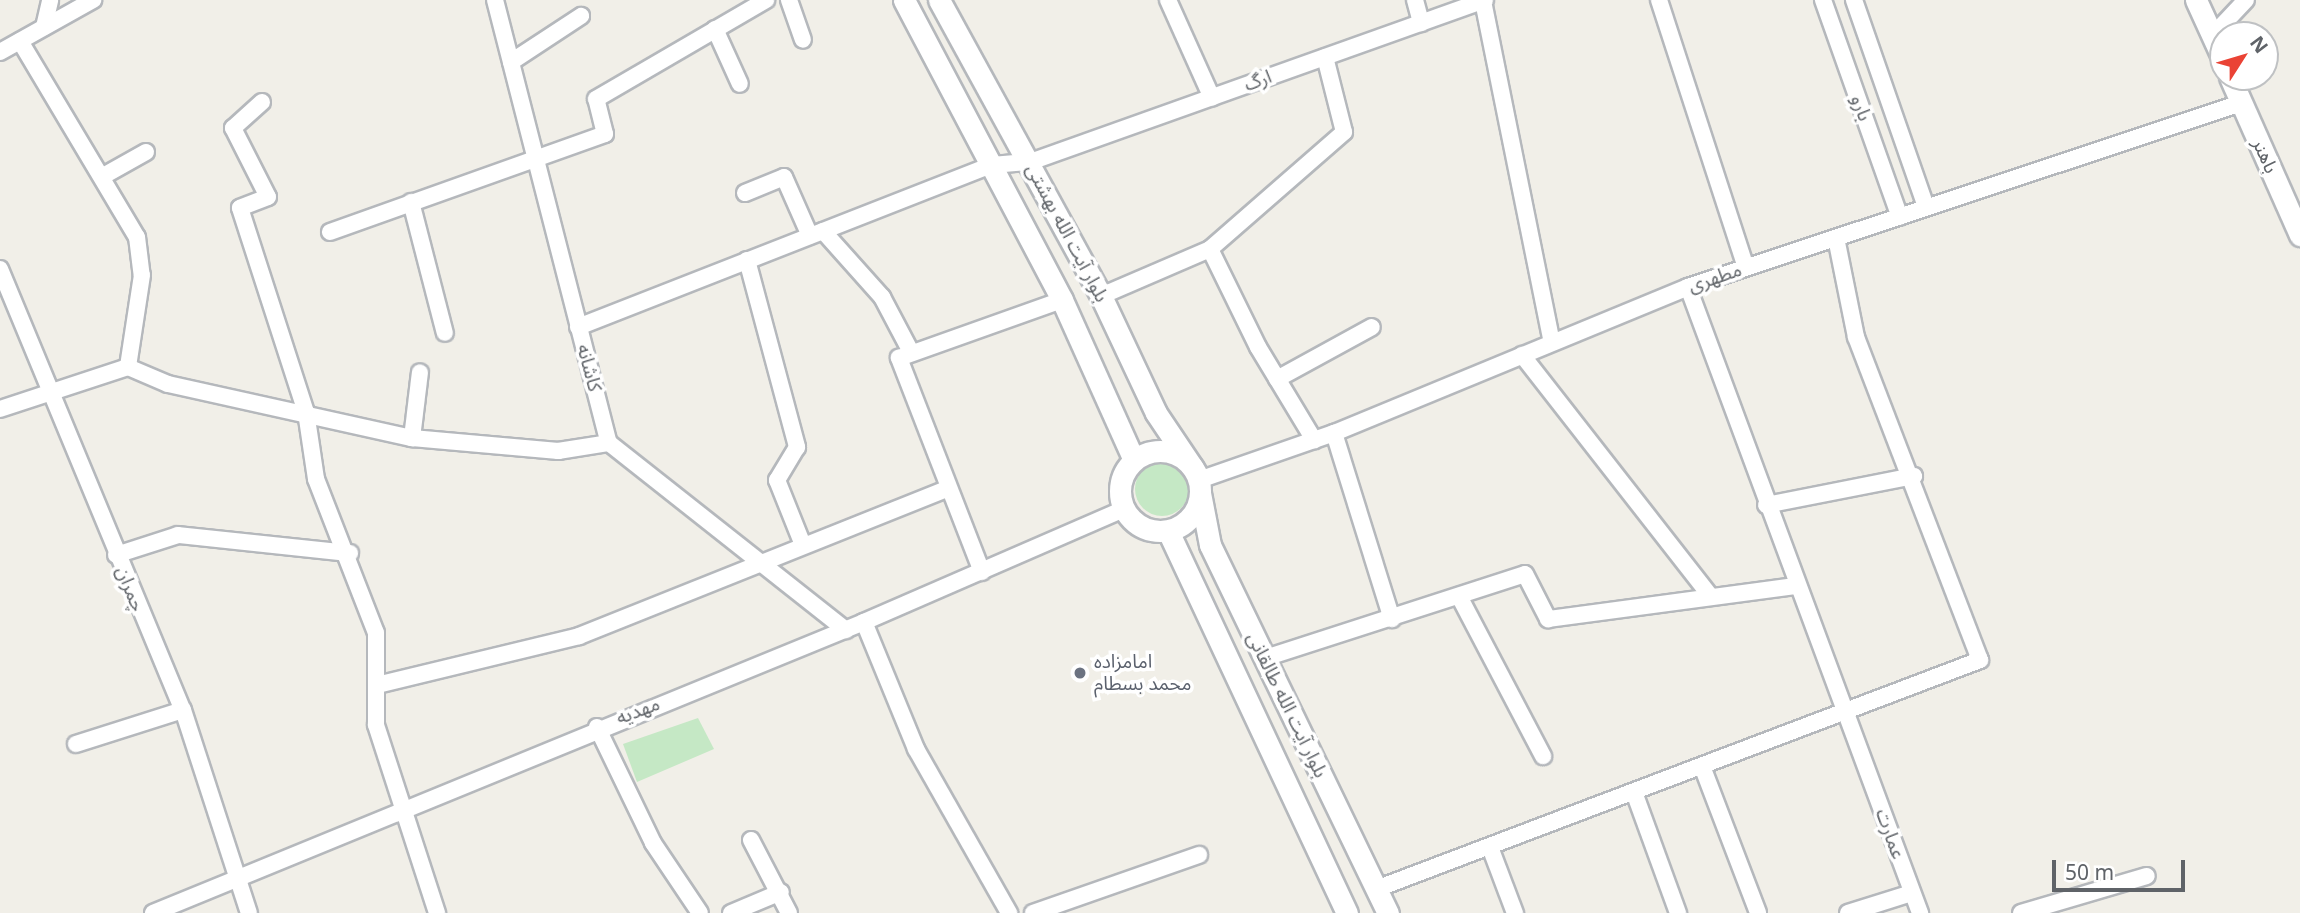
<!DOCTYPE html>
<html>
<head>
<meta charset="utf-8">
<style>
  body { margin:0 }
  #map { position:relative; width:2300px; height:913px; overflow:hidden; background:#f1efe8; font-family:"Noto Sans","Noto Sans Arabic",sans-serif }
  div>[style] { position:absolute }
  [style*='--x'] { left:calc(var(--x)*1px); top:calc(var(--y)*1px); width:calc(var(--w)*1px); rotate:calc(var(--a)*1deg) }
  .green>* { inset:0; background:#c5e8c5 }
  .round { border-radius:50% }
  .roads { filter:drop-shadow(2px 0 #b5b8bc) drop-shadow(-2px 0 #b5b8bc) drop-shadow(0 2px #b5b8bc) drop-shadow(0 -2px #b5b8bc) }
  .street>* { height:16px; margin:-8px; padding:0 8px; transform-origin:8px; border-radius:8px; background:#fff }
  .secondary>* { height:21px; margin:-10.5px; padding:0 10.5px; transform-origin:10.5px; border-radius:10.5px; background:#fff }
  .secondary>.ring { margin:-10.5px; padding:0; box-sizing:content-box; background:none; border:21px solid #fff; border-radius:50% }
  .dots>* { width:19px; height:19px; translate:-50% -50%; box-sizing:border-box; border:4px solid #fff; border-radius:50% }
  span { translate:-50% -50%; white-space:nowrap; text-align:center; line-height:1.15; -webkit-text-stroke:7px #fff; paint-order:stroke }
  .street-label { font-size:19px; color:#5f6368 }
  .worship-label { font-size:19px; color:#5b616d }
  .left { translate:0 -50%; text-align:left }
  .north { position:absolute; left:2209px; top:21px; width:70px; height:70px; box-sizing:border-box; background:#fff; border:2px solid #bfc1c3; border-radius:50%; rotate:53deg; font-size:19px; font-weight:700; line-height:28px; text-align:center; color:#5f6368 }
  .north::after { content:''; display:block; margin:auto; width:24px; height:32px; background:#ea4335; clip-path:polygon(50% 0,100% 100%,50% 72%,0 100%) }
  .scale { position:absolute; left:2052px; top:860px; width:133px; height:32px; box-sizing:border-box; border:4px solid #5f6368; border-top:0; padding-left:9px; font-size:21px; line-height:24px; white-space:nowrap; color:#5f6368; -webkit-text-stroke:5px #fff; paint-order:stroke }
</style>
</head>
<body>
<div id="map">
  <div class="green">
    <i class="round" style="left:1135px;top:462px;width:54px;height:54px"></i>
    <i style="clip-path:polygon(698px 718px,714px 749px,637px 782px,623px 744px)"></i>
  </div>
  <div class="roads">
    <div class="street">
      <i style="--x:495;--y:0;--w:457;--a:75.6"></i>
      <i style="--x:609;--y:443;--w:302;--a:38.3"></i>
      <i style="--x:789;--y:0;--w:42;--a:70.7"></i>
      <i style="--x:1168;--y:0;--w:107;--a:65.8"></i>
      <i style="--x:1415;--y:0;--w:24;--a:75"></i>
      <i style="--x:1659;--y:0;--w:281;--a:72"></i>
      <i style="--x:1823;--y:0;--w:230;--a:70.5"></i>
      <i style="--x:1854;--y:0;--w:219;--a:70.8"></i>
      <i style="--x:1483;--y:1;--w:348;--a:78.6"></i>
      <i style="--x:44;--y:27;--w:28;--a:-77"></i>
      <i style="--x:715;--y:29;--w:60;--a:65.6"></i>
      <i style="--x:2213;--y:35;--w:48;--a:-46.7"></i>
      <i style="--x:20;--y:41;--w:228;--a:59.2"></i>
      <i style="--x:137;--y:237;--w:38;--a:83"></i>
      <i style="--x:142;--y:275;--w:93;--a:98.7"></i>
      <i style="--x:0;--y:52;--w:107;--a:-29.2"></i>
      <i style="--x:511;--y:62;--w:84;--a:-33.3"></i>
      <i style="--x:262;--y:102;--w:39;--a:138"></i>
      <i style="--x:233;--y:128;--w:77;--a:63.1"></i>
      <i style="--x:268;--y:197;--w:30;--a:159"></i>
      <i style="--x:240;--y:208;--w:214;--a:72.1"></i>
      <i style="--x:306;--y:412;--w:68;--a:81.5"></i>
      <i style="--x:316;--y:479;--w:165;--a:68.7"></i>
      <i style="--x:376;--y:633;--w:92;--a:90"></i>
      <i style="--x:376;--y:725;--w:198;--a:72"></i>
      <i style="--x:105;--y:175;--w:47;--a:-29.3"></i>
      <i style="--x:745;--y:193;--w:42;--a:-22.3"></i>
      <i style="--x:784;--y:177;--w:64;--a:66.2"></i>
      <i style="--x:411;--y:202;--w:135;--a:75.5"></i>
      <i style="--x:823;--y:231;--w:89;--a:48.2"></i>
      <i style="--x:882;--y:297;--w:62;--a:62.2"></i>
      <i style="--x:330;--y:232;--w:292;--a:-19.6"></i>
      <i style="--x:605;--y:134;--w:36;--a:-104"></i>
      <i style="--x:596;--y:99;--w:197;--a:-30.2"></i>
      <i style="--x:1210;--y:249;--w:109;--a:63.9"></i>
      <i style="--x:1258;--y:347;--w:109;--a:58.9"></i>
      <i style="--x:747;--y:260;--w:194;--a:75"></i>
      <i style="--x:797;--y:447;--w:39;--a:121"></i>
      <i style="--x:777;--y:480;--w:70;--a:68.2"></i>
      <i style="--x:0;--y:269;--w:477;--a:67.5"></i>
      <i style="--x:183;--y:710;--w:213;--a:72"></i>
      <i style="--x:1688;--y:287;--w:668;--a:69.66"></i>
      <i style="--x:1101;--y:296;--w:119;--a:-23.3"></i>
      <i style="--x:1210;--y:249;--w:178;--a:-41.1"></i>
      <i style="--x:1344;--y:132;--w:77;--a:-104.2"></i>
      <i style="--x:578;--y:327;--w:445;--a:-21.4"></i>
      <i style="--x:992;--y:165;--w:38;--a:-5"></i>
      <i style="--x:1030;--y:162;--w:483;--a:-19.6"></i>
      <i style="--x:1522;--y:355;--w:306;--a:52"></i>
      <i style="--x:1277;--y:379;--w:108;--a:-28.7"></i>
      <i style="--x:0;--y:409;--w:135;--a:-18.2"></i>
      <i style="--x:128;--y:367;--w:43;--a:23"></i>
      <i style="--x:168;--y:384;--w:250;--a:12.5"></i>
      <i style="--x:412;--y:438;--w:147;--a:5.1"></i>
      <i style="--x:558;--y:451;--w:52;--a:-8.9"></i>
      <i style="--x:1334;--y:433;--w:195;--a:72.7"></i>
      <i style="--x:412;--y:438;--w:66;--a:-83.1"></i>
      <i style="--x:1199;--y:480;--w:143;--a:-19.2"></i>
      <i style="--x:1334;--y:433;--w:383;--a:-22.4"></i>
      <i style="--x:1688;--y:287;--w:583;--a:-18.4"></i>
      <i style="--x:1766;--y:505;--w:151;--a:-11.1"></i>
      <i style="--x:116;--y:555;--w:65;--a:-17.9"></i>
      <i style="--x:178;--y:535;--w:173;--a:6"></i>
      <i style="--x:982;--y:572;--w:230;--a:-111.2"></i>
      <i style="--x:899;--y:358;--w:173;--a:-19.6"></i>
      <i style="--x:1459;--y:596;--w:181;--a:62.3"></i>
      <i style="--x:864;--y:622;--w:137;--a:67.7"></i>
      <i style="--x:916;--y:749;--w:189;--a:60.4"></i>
      <i style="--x:1265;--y:658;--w:273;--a:-17.9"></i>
      <i style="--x:1525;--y:574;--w:51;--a:62.9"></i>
      <i style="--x:1548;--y:619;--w:249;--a:-7.6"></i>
      <i style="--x:377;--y:685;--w:208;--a:-13.6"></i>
      <i style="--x:579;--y:636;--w:395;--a:-21.8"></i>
      <i style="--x:597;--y:727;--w:129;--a:64.2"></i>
      <i style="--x:653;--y:843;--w:84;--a:56.1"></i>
      <i style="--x:76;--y:744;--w:112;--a:-17.6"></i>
      <i style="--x:1702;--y:766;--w:157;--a:69.1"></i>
      <i style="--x:1634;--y:792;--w:129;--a:70"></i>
      <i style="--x:751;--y:840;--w:82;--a:62.5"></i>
      <i style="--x:1490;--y:847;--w:71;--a:69.3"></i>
      <i style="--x:1376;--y:889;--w:646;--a:-20.76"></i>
      <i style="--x:1980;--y:660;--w:346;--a:-111"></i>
      <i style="--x:1856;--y:337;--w:101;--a:-101.4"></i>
      <i style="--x:153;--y:913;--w:768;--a:-22.26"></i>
      <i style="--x:864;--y:622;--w:283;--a:-23.5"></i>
      <i style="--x:731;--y:913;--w:54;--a:-22.8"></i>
      <i style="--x:1033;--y:913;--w:176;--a:-19.3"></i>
      <i style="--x:1848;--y:913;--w:67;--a:-17.4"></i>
      <i style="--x:2021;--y:913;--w:131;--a:-16.4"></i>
    </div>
    <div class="secondary">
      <i style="--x:904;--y:0;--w:339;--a:62.2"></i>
      <i style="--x:1062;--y:300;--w:175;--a:65.8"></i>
      <i style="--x:939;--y:0;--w:337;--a:61.3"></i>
      <i style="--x:1101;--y:296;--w:129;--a:64.8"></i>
      <i style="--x:1156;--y:413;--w:66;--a:56.1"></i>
      <i style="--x:2196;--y:0;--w:65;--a:65.4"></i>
      <i style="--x:2230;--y:77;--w:173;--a:66.1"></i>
      <i class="ring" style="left:1120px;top:451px;width:59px;height:59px"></i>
      <i style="--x:1200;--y:493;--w:53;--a:79.1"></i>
      <i style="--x:1210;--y:545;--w:409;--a:64.2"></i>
      <i style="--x:1168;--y:531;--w:422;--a:64.9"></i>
    </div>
  </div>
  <div class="dots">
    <i style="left:1080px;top:673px;background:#6b7280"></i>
  </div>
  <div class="street-label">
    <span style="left:1258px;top:81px;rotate:-20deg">ارگ</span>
    <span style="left:1861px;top:108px;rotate:70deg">بارو</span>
    <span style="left:2265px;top:156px;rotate:66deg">باهنر</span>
    <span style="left:1067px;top:233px;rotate:62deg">بلوار آیت الله بهشتی</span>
    <span style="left:1715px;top:278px;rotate:-19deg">مطهری</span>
    <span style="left:589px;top:368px;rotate:75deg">کاشانه</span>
    <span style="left:130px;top:589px;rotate:68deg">چمران</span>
    <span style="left:1287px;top:705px;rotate:64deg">بلوار آیت الله طالقانی</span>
    <span style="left:638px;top:711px;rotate:-21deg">مهدیه</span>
    <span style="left:1890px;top:834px;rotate:70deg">عمارت</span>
  </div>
  <div class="worship-label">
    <span class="left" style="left:1094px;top:673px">امامزاده<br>محمد بسطام</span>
  </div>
  <div class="north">N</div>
  <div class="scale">50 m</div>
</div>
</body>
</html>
